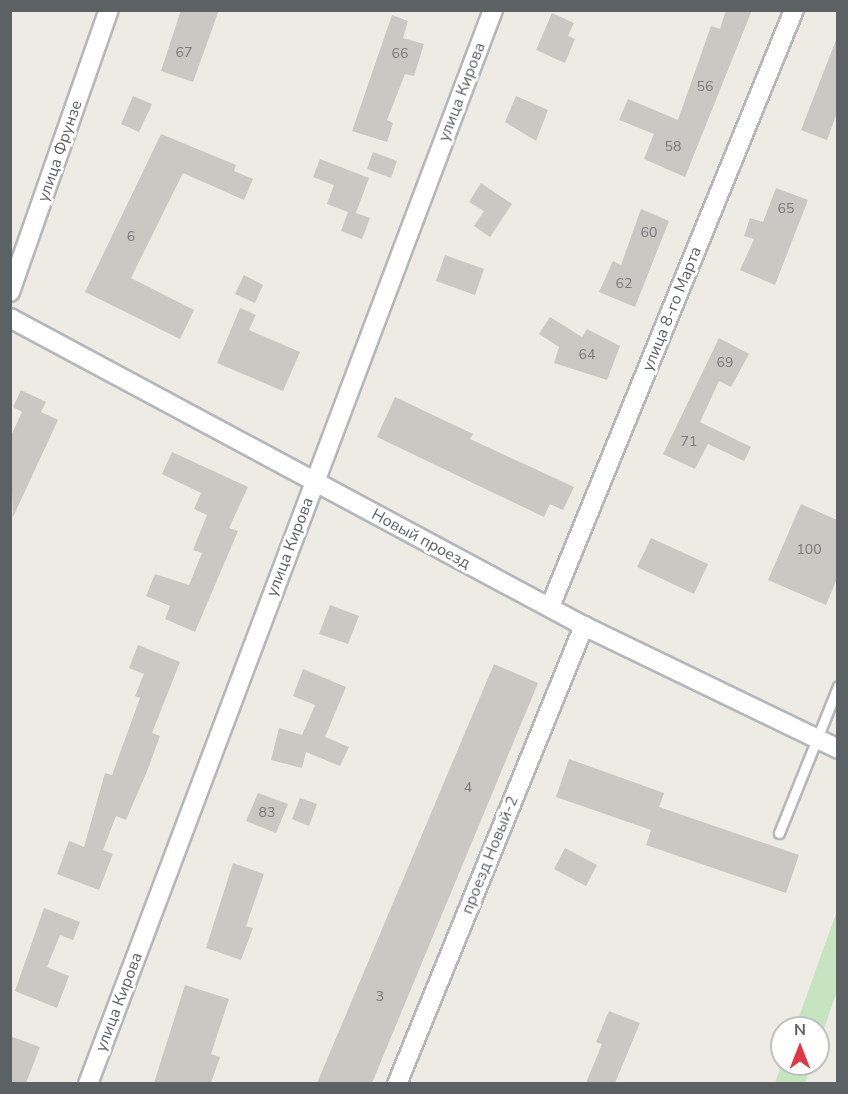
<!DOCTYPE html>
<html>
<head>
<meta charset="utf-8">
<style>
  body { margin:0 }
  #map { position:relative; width:848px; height:1094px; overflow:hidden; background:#eeeae4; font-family:"Nunito Sans",sans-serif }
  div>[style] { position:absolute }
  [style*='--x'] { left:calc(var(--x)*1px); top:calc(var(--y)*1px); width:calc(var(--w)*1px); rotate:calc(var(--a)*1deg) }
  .green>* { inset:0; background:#c7e4c1 }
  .building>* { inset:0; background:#cbc7c3 }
  .roads { filter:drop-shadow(2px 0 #b4b7ba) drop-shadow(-2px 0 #b4b7ba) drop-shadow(0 2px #b4b7ba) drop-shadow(0 -2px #b4b7ba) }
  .lane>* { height:9px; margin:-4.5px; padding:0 4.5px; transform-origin:4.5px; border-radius:4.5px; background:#fff }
  .street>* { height:18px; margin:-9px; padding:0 9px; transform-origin:9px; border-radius:9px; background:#fff }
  span { translate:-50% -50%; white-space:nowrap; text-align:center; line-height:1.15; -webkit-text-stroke:5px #fff; paint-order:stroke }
  .number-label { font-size:14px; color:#787a7c }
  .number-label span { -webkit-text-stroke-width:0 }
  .street-label { font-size:16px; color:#5c6164 }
  .frame { position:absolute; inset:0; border:12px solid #5c6164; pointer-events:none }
  .north { position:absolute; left:770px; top:1016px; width:60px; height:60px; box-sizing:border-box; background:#fff; border:2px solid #bec0c1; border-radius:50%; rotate:0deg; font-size:16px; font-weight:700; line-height:24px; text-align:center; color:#5c6164 }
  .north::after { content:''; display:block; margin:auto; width:21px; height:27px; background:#e13745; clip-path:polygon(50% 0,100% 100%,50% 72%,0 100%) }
</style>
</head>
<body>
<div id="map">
  <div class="green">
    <i style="clip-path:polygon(837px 911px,837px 991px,818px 1046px,818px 1028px,795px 1028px)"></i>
    <i style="clip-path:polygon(782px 1063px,812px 1064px,805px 1083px,775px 1083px)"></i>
  </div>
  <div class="building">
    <i style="clip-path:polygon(181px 10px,219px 10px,193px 82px,161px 71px)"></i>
    <i style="clip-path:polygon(726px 10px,752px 10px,685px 177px,644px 159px,654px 134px,619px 120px,628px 99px,678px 120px,711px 26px,720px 29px)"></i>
    <i style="clip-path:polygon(552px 13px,574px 23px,568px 36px,575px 39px,565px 63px,536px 50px)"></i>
    <i style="clip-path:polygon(392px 15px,408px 21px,403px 38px,424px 44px,414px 76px,405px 74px,387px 120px,393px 123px,387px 142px,352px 131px)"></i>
    <i style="clip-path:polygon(836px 40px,837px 113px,827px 140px,801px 130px)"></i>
    <i style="clip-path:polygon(133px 96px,152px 104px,139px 132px,121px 124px)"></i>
    <i style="clip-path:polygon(516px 96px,548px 110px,536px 141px,505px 122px)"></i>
    <i style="clip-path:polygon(161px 134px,236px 165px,234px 171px,253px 179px,244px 200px,183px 173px,131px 278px,194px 310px,180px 339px,85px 292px)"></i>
    <i style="clip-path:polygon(373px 152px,397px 161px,391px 178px,367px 169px)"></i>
    <i style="clip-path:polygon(320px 159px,369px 178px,356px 213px,370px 218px,362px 239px,341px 231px,348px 212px,327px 204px,334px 185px,313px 177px)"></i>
    <i style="clip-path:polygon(481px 183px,512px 204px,490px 237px,474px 226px,484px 211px,469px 202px)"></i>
    <i style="clip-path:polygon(776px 188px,808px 200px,775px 285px,740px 270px,754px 239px,744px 236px,750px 218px,763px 222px)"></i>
    <i style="clip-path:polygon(641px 209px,669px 221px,635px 307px,599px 292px,613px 261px,621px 265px)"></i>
    <i style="clip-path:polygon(445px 255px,484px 269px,475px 295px,436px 281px)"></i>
    <i style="clip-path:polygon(244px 275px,263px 285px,255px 303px,235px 294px)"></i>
    <i style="clip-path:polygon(240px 308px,256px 315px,249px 330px,300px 352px,283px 391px,217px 363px)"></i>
    <i style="clip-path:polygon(550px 317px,582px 337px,587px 329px,620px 346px,607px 380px,554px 363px,559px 347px,539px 334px)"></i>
    <i style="clip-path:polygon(719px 338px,749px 354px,731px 387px,719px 381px,700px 422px,751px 447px,744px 461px,708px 444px,695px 469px,663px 454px)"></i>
    <i style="clip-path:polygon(21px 390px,46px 402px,41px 412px,58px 420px,13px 517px,10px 438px,22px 412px,13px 407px)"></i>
    <i style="clip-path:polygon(395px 397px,473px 434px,470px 439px,574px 487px,563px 510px,550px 504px,544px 517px,377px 437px)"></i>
    <i style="clip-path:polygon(172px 452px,248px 487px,229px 528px,238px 531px,195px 632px,165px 619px,170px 606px,146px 596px,155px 574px,189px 585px,202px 553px,193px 550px,207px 515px,194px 509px,201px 493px,162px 474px)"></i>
    <i style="clip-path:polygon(801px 504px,837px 520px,837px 579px,826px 605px,768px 580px)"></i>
    <i style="clip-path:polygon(651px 538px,708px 564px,694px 594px,637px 567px)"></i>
    <i style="clip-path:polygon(330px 605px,359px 616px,348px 644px,319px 634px)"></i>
    <i style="clip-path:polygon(138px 645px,180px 662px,152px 733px,160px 736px,148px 769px,126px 820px,116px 816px,103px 850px,113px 854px,99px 890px,57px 874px,69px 841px,84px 847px,105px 773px,112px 775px,140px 698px,135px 696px,144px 674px,129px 668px)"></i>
    <i style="clip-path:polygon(494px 664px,538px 683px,372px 1083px,317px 1083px)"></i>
    <i style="clip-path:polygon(303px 669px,346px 687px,325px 737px,349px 747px,340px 766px,306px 752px,302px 768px,271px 760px,279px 728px,302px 735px,315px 705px,293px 696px)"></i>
    <i style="clip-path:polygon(569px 759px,664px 793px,659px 807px,799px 855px,786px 893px,646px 845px,651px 830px,556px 797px)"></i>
    <i style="clip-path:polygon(258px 793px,288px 804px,276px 833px,246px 821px)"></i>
    <i style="clip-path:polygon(300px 798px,317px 804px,309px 826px,292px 819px)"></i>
    <i style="clip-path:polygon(565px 848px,597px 865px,586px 886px,554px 869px)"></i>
    <i style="clip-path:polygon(233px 863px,264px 874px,246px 926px,253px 928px,241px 960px,206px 948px)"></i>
    <i style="clip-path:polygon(44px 908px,80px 922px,73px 940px,60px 935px,47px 967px,69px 976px,57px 1008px,15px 991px)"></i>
    <i style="clip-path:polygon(185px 985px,229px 999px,211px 1054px,220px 1057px,211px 1083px,154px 1083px)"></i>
    <i style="clip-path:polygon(609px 1011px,640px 1023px,615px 1083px,586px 1083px,602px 1044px,596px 1042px)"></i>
    <i style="clip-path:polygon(10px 1036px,40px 1047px,26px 1083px,10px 1083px)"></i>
  </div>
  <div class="roads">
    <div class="lane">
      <i style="--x:779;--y:833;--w:158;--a:-68.1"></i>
    </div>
    <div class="street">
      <i style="--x:10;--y:292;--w:299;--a:-70.7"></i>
      <i style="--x:10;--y:318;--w:651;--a:28.22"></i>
      <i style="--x:584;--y:626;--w:282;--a:25.8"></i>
      <i style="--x:550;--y:607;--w:645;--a:-67.77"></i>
      <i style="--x:88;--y:1084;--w:1148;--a:-69.34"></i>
      <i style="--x:397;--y:1084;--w:495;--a:-67.8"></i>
    </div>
  </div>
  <div class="number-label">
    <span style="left:184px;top:53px">67</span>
    <span style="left:400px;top:54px">66</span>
    <span style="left:705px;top:87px">56</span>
    <span style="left:673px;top:147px">58</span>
    <span style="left:786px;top:209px">65</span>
    <span style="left:649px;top:233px">60</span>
    <span style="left:131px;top:237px">6</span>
    <span style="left:624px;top:284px">62</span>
    <span style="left:587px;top:355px">64</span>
    <span style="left:725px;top:363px">69</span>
    <span style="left:689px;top:442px">71</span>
    <span style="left:809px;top:550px">100</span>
    <span style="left:468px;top:788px">4</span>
    <span style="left:267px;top:813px">83</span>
    <span style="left:380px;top:997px">3</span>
  </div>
  <div class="street-label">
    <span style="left:462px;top:92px;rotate:-69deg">улица Кирова</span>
    <span style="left:60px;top:151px;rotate:-71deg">улица Фрунзе</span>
    <span style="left:672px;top:309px;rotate:-68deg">улица 8-го Марта</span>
    <span style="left:421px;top:539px;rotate:28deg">Новый проезд</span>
    <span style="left:290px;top:547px;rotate:-69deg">улица Кирова</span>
    <span style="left:490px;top:855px;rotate:-68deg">проезд Новый-2</span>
    <span style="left:119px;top:1002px;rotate:-69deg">улица Кирова</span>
  </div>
  <div class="frame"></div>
  <div class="north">N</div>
</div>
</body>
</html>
